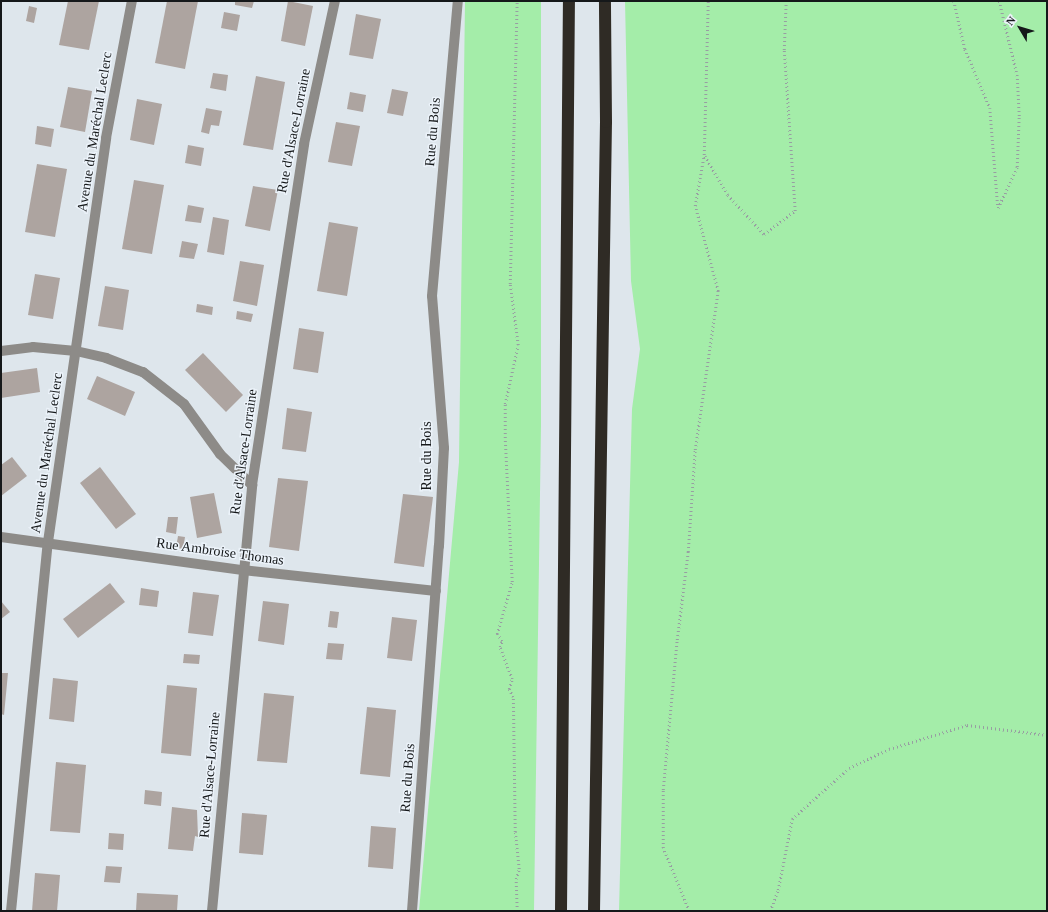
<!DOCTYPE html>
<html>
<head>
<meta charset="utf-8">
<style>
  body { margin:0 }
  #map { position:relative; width:1048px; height:912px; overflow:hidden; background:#dee6ec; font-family:Georgia,serif }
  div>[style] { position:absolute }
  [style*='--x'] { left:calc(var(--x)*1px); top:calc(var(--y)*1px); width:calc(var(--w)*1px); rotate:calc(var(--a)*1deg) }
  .green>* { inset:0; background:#a4eda9 }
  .building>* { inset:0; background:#ada4a0 }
  .path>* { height:2.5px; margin-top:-1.25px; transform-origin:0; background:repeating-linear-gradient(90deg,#989ea2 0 1px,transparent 0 4px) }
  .street>* { height:10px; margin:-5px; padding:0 5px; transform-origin:5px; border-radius:5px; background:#8d8b88 }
  .highway>* { height:12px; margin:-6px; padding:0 6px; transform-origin:6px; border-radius:6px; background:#2f2b25 }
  span { translate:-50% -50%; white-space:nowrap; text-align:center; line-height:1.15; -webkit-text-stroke:3px #ecf3fa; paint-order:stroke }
  .street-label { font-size:14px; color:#15181a }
  .frame { position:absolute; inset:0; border:2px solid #15181a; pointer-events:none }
  .north { position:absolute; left:1000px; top:8px; width:40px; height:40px; -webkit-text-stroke:3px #ecf3fa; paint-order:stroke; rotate:308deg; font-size:11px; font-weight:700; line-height:16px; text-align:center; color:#15181a }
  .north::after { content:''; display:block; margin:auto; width:14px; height:18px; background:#15181a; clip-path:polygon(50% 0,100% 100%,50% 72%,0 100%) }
</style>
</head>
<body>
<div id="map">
  <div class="green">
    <i style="clip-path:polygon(465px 1px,541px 1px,541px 425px,534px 911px,419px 911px,459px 462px)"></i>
    <i style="clip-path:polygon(625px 1px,1047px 1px,1047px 911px,619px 911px,632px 409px,640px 349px,631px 281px)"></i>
  </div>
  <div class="building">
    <i style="clip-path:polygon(68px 1px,99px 1px,89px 50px,59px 45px)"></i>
    <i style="clip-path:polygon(167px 1px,198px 1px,185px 69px,155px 63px)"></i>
    <i style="clip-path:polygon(235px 1px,254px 1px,252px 8px,235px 5px)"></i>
    <i style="clip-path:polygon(288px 1px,313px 6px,305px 46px,281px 41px)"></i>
    <i style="clip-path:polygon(29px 6px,37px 8px,34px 23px,26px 21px)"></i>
    <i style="clip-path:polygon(224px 12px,240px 15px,237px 31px,221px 28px)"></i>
    <i style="clip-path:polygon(356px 14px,381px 19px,373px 59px,349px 55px)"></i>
    <i style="clip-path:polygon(213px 73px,228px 75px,226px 91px,210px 88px)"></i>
    <i style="clip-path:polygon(256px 76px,285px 82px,273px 150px,243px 145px)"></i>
    <i style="clip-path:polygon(68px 87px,92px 91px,85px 132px,60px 127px)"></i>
    <i style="clip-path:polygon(392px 89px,408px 92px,403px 116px,387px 113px)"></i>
    <i style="clip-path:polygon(350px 92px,366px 95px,363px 112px,347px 109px)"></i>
    <i style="clip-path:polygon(137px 99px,162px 104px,154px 145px,130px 140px)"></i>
    <i style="clip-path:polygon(206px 108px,222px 111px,219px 126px,211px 125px,209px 134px,201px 132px)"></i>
    <i style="clip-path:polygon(336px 122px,360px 126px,352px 166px,328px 162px)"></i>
    <i style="clip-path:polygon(37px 126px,54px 129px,51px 147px,35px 144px)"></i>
    <i style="clip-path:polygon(188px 145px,204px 148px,201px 166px,185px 163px)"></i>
    <i style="clip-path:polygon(37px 164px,67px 169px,55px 237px,25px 232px)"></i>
    <i style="clip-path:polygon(134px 180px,164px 185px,152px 254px,122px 249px)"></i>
    <i style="clip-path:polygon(253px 186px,278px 190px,270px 231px,245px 226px)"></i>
    <i style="clip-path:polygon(188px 205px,204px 208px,201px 223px,185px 221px)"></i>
    <i style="clip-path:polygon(213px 217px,229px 220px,224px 255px,207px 252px)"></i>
    <i style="clip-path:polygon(329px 222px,358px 227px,347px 296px,317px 291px)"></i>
    <i style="clip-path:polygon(182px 241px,198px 244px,194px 259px,179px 257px)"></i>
    <i style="clip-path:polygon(240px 261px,264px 265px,257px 306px,233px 301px)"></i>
    <i style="clip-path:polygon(35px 274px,60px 278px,53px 319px,28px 315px)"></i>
    <i style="clip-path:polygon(105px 286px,129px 290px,123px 330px,98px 326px)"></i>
    <i style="clip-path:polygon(197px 304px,213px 307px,212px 315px,196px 312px)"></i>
    <i style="clip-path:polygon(237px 311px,253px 314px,251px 322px,236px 319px)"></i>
    <i style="clip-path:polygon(299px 328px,324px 332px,318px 373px,293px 369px)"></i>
    <i style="clip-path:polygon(203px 353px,243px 395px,226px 412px,185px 370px)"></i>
    <i style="clip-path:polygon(37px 368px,40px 392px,1px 398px,1px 373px)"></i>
    <i style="clip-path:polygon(97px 376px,135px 392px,125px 416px,87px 399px)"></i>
    <i style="clip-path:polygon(287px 408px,312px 412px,306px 452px,282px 449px)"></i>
    <i style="clip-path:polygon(12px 457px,27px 476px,1px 496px,1px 465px)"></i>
    <i style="clip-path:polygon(100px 467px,136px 514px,116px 529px,80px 483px)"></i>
    <i style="clip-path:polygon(278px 478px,308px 481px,299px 551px,269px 547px)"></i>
    <i style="clip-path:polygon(214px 493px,222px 533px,197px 538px,190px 497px)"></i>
    <i style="clip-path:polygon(403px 494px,433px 497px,424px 567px,394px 563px)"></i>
    <i style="clip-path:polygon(168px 517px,178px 517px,176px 534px,166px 532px)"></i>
    <i style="clip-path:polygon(178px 536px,185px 537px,183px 549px,176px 548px)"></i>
    <i style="clip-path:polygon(110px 583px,125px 602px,78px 638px,63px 619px)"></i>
    <i style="clip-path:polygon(141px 588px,159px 591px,157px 607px,139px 605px)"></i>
    <i style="clip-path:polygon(193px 592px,219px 595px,213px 636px,188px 633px)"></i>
    <i style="clip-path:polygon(1px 601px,10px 612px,1px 619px)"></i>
    <i style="clip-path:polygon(263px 601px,289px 604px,284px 645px,258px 641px)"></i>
    <i style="clip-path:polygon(330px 611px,339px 612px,337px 628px,328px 627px)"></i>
    <i style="clip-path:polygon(392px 617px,417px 620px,412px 661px,387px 658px)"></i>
    <i style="clip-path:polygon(328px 643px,344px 644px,342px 660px,326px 659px)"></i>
    <i style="clip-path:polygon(184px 654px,200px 655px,199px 664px,183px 663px)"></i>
    <i style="clip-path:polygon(1px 673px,8px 673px,4px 715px,1px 714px)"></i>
    <i style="clip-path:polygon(53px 678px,78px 681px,74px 722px,49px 719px)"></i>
    <i style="clip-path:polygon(167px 685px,197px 688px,191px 756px,161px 753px)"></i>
    <i style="clip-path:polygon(264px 693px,294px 696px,287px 763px,257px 761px)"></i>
    <i style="clip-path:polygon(367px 707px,396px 710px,390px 777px,360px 774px)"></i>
    <i style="clip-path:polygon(56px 762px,86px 765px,80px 833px,50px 831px)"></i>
    <i style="clip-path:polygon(145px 790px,162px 792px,161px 806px,144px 804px)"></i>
    <i style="clip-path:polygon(172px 807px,197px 810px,198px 837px,195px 836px,193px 851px,168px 849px)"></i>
    <i style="clip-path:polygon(242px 813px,267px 815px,263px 855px,239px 853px)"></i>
    <i style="clip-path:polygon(371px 826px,396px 828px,393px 869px,368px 867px)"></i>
    <i style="clip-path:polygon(109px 833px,124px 834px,123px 850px,108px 849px)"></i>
    <i style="clip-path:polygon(106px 866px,122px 867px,120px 883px,104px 882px)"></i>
    <i style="clip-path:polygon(35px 873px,60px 875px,57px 911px,32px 911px)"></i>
    <i style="clip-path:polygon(137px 893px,178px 895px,177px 911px,136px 911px)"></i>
  </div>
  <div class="path">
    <i style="--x:954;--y:1;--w:49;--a:77.1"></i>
    <i style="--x:965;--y:49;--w:64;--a:67"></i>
    <i style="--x:990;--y:108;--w:100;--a:85.4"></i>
    <i style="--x:705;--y:156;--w:45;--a:59.5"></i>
    <i style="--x:728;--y:195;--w:53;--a:47.3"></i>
    <i style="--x:764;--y:234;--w:39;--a:-37"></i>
    <i style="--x:795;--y:211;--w:161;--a:-93.9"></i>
    <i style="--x:784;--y:50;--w:49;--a:-87.7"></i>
    <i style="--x:998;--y:208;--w:45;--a:-65.1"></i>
    <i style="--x:1017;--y:167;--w:51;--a:-87.8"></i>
    <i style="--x:1019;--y:116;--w:40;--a:-92.9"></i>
    <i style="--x:1017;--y:76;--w:77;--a:-103.5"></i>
    <i style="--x:517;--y:911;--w:32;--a:-92"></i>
    <i style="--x:516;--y:879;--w:10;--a:-73"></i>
    <i style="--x:519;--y:869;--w:37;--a:-96"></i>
    <i style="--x:515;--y:832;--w:135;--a:-90.8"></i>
    <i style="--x:513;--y:697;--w:9;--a:-117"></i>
    <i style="--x:509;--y:689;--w:10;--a:-73"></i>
    <i style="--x:512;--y:679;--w:34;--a:-111"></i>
    <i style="--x:500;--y:647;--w:6;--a:-72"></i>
    <i style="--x:502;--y:641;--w:9;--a:-126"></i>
    <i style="--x:497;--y:634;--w:54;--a:-73.9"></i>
    <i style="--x:512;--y:582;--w:144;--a:-92.8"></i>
    <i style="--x:505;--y:438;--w:34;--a:-90"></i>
    <i style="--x:505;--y:404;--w:60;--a:-77.6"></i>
    <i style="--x:518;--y:345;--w:62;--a:-97.5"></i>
    <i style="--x:510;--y:284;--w:283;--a:-88.6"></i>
    <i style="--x:689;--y:911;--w:68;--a:-112.4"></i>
    <i style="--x:663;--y:848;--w:58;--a:-90"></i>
    <i style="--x:663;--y:790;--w:151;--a:-84.7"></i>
    <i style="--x:677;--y:640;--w:89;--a:-82.9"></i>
    <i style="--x:688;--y:552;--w:102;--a:-86.1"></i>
    <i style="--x:695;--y:450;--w:161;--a:-81.8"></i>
    <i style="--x:718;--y:291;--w:88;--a:-105.1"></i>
    <i style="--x:695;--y:206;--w:52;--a:-80"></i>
    <i style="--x:704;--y:155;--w:154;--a:-88.5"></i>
    <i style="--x:770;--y:911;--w:22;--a:-69"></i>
    <i style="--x:778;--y:890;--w:72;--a:-78.8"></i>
    <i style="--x:792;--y:819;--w:76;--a:-41.8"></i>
    <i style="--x:849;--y:768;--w:44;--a:-25.4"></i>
    <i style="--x:889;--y:749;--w:82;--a:-17.1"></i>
    <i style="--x:967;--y:725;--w:81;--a:7.1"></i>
  </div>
  <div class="street">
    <i style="--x:1;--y:351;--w:32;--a:-7"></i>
    <i style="--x:33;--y:347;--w:43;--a:5.3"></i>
    <i style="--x:76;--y:351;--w:31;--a:13"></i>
    <i style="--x:106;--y:358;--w:40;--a:21"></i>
    <i style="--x:143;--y:372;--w:52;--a:38"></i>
    <i style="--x:184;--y:404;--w:62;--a:54.2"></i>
    <i style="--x:220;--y:454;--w:45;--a:44.1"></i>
    <i style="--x:1;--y:537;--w:244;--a:7.8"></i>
    <i style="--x:243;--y:570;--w:194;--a:6.2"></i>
    <i style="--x:11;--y:911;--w:371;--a:-84.3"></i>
    <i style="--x:48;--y:542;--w:408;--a:-81.8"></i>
    <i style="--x:106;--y:138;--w:139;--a:-79.3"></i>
    <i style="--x:212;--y:911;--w:428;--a:-84.6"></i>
    <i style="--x:252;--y:485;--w:345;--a:-81.3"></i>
    <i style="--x:304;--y:144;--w:146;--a:-77.8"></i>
    <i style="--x:412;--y:911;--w:366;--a:-85.8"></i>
    <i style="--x:439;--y:546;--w:98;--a:-87.1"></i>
    <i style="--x:444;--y:448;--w:152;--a:-94.5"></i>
    <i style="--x:432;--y:296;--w:296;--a:-85"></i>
  </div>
  <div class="highway">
    <i style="--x:561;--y:911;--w:910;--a:-89.5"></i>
    <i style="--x:594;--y:911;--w:789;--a:-89.13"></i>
    <i style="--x:606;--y:122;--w:121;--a:-90.5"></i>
  </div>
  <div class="street-label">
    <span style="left:294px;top:131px;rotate:-79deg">Rue d'Alsace-Lorraine</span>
    <span style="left:95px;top:132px;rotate:-81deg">Avenue du Maréchal Leclerc</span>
    <span style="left:433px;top:132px;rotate:-85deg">Rue du Bois</span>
    <span style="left:244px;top:452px;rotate:-82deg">Rue d'Alsace-Lorraine</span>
    <span style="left:47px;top:453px;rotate:-82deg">Avenue du Maréchal Leclerc</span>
    <span style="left:427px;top:456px;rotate:-90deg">Rue du Bois</span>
    <span style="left:220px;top:552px;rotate:8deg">Rue Ambroise Thomas</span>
    <span style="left:210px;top:775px;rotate:-85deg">Rue d'Alsace-Lorraine</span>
    <span style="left:408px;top:778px;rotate:-86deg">Rue du Bois</span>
  </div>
  <div class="frame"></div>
  <div class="north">N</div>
</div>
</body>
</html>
